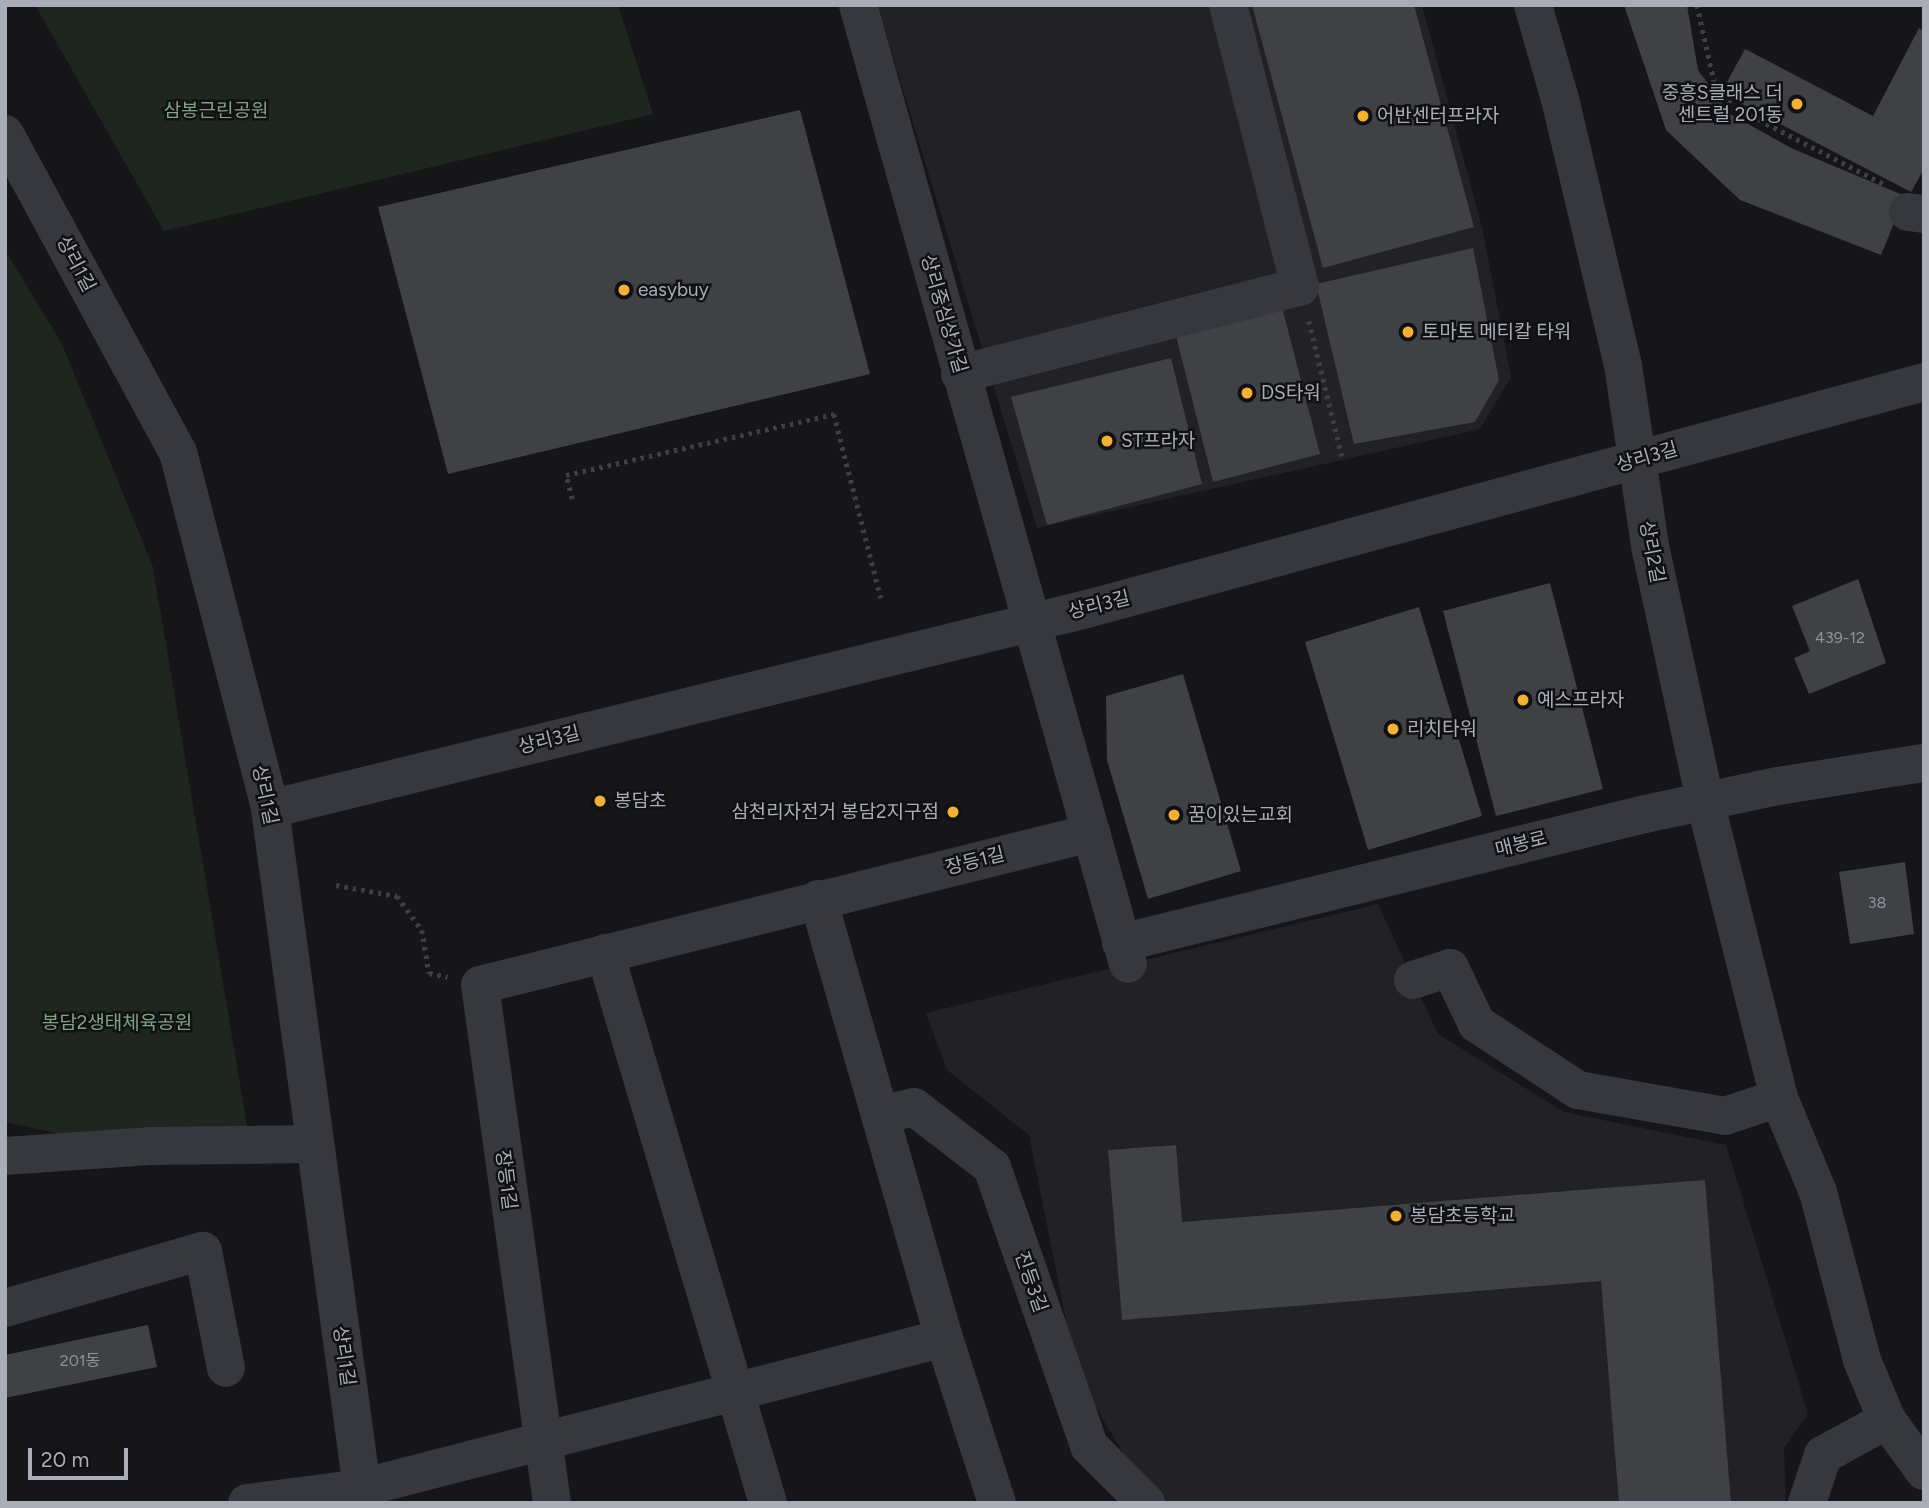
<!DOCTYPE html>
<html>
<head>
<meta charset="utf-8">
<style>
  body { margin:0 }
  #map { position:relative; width:1929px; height:1508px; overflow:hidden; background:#161618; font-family:Figtree,"Noto Sans KR",sans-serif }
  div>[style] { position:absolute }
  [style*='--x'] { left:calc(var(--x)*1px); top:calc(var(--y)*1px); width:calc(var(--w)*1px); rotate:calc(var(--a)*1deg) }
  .built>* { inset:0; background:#222225 }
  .green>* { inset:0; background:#1e261f }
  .building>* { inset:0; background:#404145 }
  .path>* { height:4.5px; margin-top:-2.25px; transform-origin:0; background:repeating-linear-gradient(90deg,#3d3f44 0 3.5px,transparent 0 8.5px) }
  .minor>* { height:38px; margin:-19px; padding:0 19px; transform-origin:19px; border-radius:19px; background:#37383d }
  .dots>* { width:19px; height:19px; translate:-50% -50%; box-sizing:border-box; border:4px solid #111113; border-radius:50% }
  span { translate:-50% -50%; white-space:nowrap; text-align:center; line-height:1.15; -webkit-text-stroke:5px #111113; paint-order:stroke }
  .number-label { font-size:16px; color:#8e929b }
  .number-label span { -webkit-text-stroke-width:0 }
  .poi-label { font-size:19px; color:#a8adb8 }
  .right { translate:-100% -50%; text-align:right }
  .left { translate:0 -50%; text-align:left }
  .park-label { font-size:19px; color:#7fa381 }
  .street-label { font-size:19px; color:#a8adb8 }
  .frame { position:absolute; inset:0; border:7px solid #a8adb8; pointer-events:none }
  .scale { position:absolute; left:28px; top:1448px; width:100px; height:32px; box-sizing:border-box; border:4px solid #a8adb8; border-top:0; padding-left:9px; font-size:21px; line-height:24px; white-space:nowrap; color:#a8adb8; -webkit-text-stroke:5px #111113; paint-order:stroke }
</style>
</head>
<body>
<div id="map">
  <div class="built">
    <i style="clip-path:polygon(877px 5px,1422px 5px,1482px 227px,1511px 377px,1480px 429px,1037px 528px)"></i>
    <i style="clip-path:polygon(1378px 904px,1438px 1034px,1564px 1112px,1726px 1145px,1808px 1414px,1784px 1448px,1786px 1503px,1166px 1503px,1129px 1463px,1077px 1376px,1029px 1135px,947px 1070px,926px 1013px)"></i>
  </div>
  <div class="green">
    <i style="clip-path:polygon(35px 5px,618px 5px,653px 114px,164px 231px)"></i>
    <i style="clip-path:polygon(5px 250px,62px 344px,153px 567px,249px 1138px,70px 1136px,5px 1122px)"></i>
  </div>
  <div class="building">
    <i style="clip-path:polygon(1252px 5px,1414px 5px,1474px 227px,1323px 268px)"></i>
    <i style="clip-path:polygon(1624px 5px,1687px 5px,1698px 70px,1730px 114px,1791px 148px,1905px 196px,1881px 255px,1740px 200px,1666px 130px)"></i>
    <i style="clip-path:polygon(1919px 28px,1924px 31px,1924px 169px,1911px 192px,1721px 93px,1745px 49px,1873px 116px)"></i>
    <i style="clip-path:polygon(800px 110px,870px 374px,448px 474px,378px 207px)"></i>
    <i style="clip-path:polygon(1473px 248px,1499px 380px,1475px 422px,1354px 444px,1316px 284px)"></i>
    <i style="clip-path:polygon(1282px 307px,1320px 454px,1213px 482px,1175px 332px)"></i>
    <i style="clip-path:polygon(1171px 358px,1202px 484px,1047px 525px,1011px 397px)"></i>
    <i style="clip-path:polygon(1858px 579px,1886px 663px,1809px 694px,1794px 658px,1810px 651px,1792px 606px)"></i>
    <i style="clip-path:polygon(1550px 583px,1603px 789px,1496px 816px,1443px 611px)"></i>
    <i style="clip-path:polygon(1419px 607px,1482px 816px,1368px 850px,1305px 642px)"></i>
    <i style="clip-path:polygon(1183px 674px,1241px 871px,1148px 899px,1107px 760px,1106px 696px)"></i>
    <i style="clip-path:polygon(1905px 862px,1914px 934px,1850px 944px,1839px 872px)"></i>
    <i style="clip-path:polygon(1176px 1145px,1182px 1222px,1705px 1180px,1731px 1503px,1619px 1503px,1601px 1281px,1122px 1320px,1108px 1150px)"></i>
    <i style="clip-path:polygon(148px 1325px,157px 1367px,5px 1398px,5px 1355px)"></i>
  </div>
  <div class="path">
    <i style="--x:1697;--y:5;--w:86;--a:77.3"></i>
    <i style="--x:1716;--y:89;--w:28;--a:44"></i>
    <i style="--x:1736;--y:108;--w:169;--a:27.2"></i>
    <i style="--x:1309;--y:321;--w:139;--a:76.3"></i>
    <i style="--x:572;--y:499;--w:25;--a:-104"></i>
    <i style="--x:566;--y:475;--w:275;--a:-12.8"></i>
    <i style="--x:834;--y:414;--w:190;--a:75.7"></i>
    <i style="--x:336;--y:885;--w:62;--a:10.2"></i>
    <i style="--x:397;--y:896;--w:42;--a:53.7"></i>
    <i style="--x:422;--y:930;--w:44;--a:80.8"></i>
    <i style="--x:429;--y:973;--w:19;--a:12"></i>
  </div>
  <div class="minor">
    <i style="--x:858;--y:5;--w:996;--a:74.28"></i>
    <i style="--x:1533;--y:5;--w:98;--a:74"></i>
    <i style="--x:1560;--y:99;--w:273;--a:76.7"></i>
    <i style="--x:1623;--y:365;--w:183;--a:81.5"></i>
    <i style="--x:1650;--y:546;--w:261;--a:77.8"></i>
    <i style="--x:1705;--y:801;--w:306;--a:76"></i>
    <i style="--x:1779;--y:1098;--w:102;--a:67.5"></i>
    <i style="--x:1818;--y:1192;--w:174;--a:75.3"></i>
    <i style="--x:1862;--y:1360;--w:65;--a:67.4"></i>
    <i style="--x:1887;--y:1420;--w:63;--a:54"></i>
    <i style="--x:5;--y:134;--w:362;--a:61.5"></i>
    <i style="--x:178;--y:452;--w:369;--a:75.5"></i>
    <i style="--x:270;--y:809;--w:700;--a:82.29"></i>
    <i style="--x:1908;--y:212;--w:16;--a:7"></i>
    <i style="--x:960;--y:374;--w:351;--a:-14.4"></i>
    <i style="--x:1300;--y:287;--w:291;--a:-104.3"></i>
    <i style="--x:270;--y:809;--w:841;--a:-13.76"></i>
    <i style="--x:1087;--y:609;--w:867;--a:-15.17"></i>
    <i style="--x:818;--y:899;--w:457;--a:74"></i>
    <i style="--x:944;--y:1338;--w:173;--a:72.2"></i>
    <i style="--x:1121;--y:943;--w:540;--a:-13.83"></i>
    <i style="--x:1645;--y:814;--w:136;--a:-11.9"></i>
    <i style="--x:1778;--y:786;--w:148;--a:-9"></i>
    <i style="--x:605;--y:953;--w:574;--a:73.49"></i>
    <i style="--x:1413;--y:980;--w:39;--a:-18"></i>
    <i style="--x:1450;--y:968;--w:62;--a:64.3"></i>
    <i style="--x:1477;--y:1024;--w:121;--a:33.2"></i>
    <i style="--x:1578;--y:1090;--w:149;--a:10"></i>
    <i style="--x:1725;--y:1116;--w:57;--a:-18.4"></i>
    <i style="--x:880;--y:1115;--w:35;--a:-13"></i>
    <i style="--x:914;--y:1107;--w:98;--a:37.6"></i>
    <i style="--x:992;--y:1167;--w:295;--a:70.8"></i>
    <i style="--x:1089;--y:1446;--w:81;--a:45"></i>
    <i style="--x:5;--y:1156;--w:145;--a:-3.9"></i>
    <i style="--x:150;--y:1146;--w:165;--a:-0.7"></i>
    <i style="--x:5;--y:1308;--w:206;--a:-16.1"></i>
    <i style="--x:203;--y:1251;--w:119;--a:78.9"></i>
    <i style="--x:247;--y:1503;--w:115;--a:-7.5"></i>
    <i style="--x:361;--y:1488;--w:602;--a:-14.43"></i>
    <i style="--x:552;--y:1503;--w:523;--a:-97.91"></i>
    <i style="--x:480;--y:985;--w:630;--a:-13.97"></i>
    <i style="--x:1807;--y:1503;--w:51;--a:-71.6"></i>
    <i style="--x:1823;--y:1455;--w:73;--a:-28.7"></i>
  </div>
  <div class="dots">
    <i style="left:1797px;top:104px;background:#f2b134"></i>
    <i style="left:1363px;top:116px;background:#f2b134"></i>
    <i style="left:624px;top:290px;background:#f2b134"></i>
    <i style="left:1408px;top:332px;background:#f2b134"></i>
    <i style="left:1247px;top:393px;background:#f2b134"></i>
    <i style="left:1107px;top:441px;background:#f2b134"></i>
    <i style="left:1523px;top:700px;background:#f2b134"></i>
    <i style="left:1393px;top:729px;background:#f2b134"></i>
    <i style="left:600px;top:801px;background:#f2b134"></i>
    <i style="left:953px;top:812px;background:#f2b134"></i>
    <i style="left:1174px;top:815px;background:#f2b134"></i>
    <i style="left:1396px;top:1216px;background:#f2b134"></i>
  </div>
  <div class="number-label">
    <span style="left:1840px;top:638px">439-12</span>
    <span style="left:1877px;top:903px">38</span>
    <span style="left:80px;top:1361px">201동</span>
  </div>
  <div class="poi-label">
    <span class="right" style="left:1783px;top:104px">중흥S클래스 더<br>센트럴 201동</span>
    <span class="left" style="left:1377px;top:116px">어반센터프라자</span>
    <span class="left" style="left:638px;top:290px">easybuy</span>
    <span class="left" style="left:1422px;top:332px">토마토 메티칼 타워</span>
    <span class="left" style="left:1261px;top:393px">DS타워</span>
    <span class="left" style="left:1121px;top:441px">ST프라자</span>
    <span class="left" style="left:1537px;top:700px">예스프라자</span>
    <span class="left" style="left:1407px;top:729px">리치타워</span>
    <span class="left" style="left:614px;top:801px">봉담초</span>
    <span class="right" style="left:939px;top:812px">삼천리자전거 봉담2지구점</span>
    <span class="left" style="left:1188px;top:815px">꿈이있는교회</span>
    <span class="left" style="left:1410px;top:1216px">봉담초등학교</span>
  </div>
  <div class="park-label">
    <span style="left:216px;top:111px">삼봉근린공원</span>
    <span style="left:117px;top:1023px">봉담2생태체육공원</span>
  </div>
  <div class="street-label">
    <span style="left:76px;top:264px;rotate:62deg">상리1길</span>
    <span style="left:944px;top:314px;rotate:74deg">상리중심상가길</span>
    <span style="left:1647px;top:457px;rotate:-16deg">상리3길</span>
    <span style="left:1652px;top:552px;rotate:79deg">상리2길</span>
    <span style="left:1099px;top:605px;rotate:-14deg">상리3길</span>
    <span style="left:549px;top:740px;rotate:-14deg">상리3길</span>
    <span style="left:265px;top:795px;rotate:78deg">상리1길</span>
    <span style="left:1521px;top:844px;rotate:-14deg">매봉로</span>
    <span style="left:975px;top:861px;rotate:-14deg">장등1길</span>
    <span style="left:506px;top:1180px;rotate:83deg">장등1길</span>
    <span style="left:1031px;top:1282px;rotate:71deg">진등3길</span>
    <span style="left:344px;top:1356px;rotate:82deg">상리1길</span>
  </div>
  <div class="frame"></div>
  <div class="scale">20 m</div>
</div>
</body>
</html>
